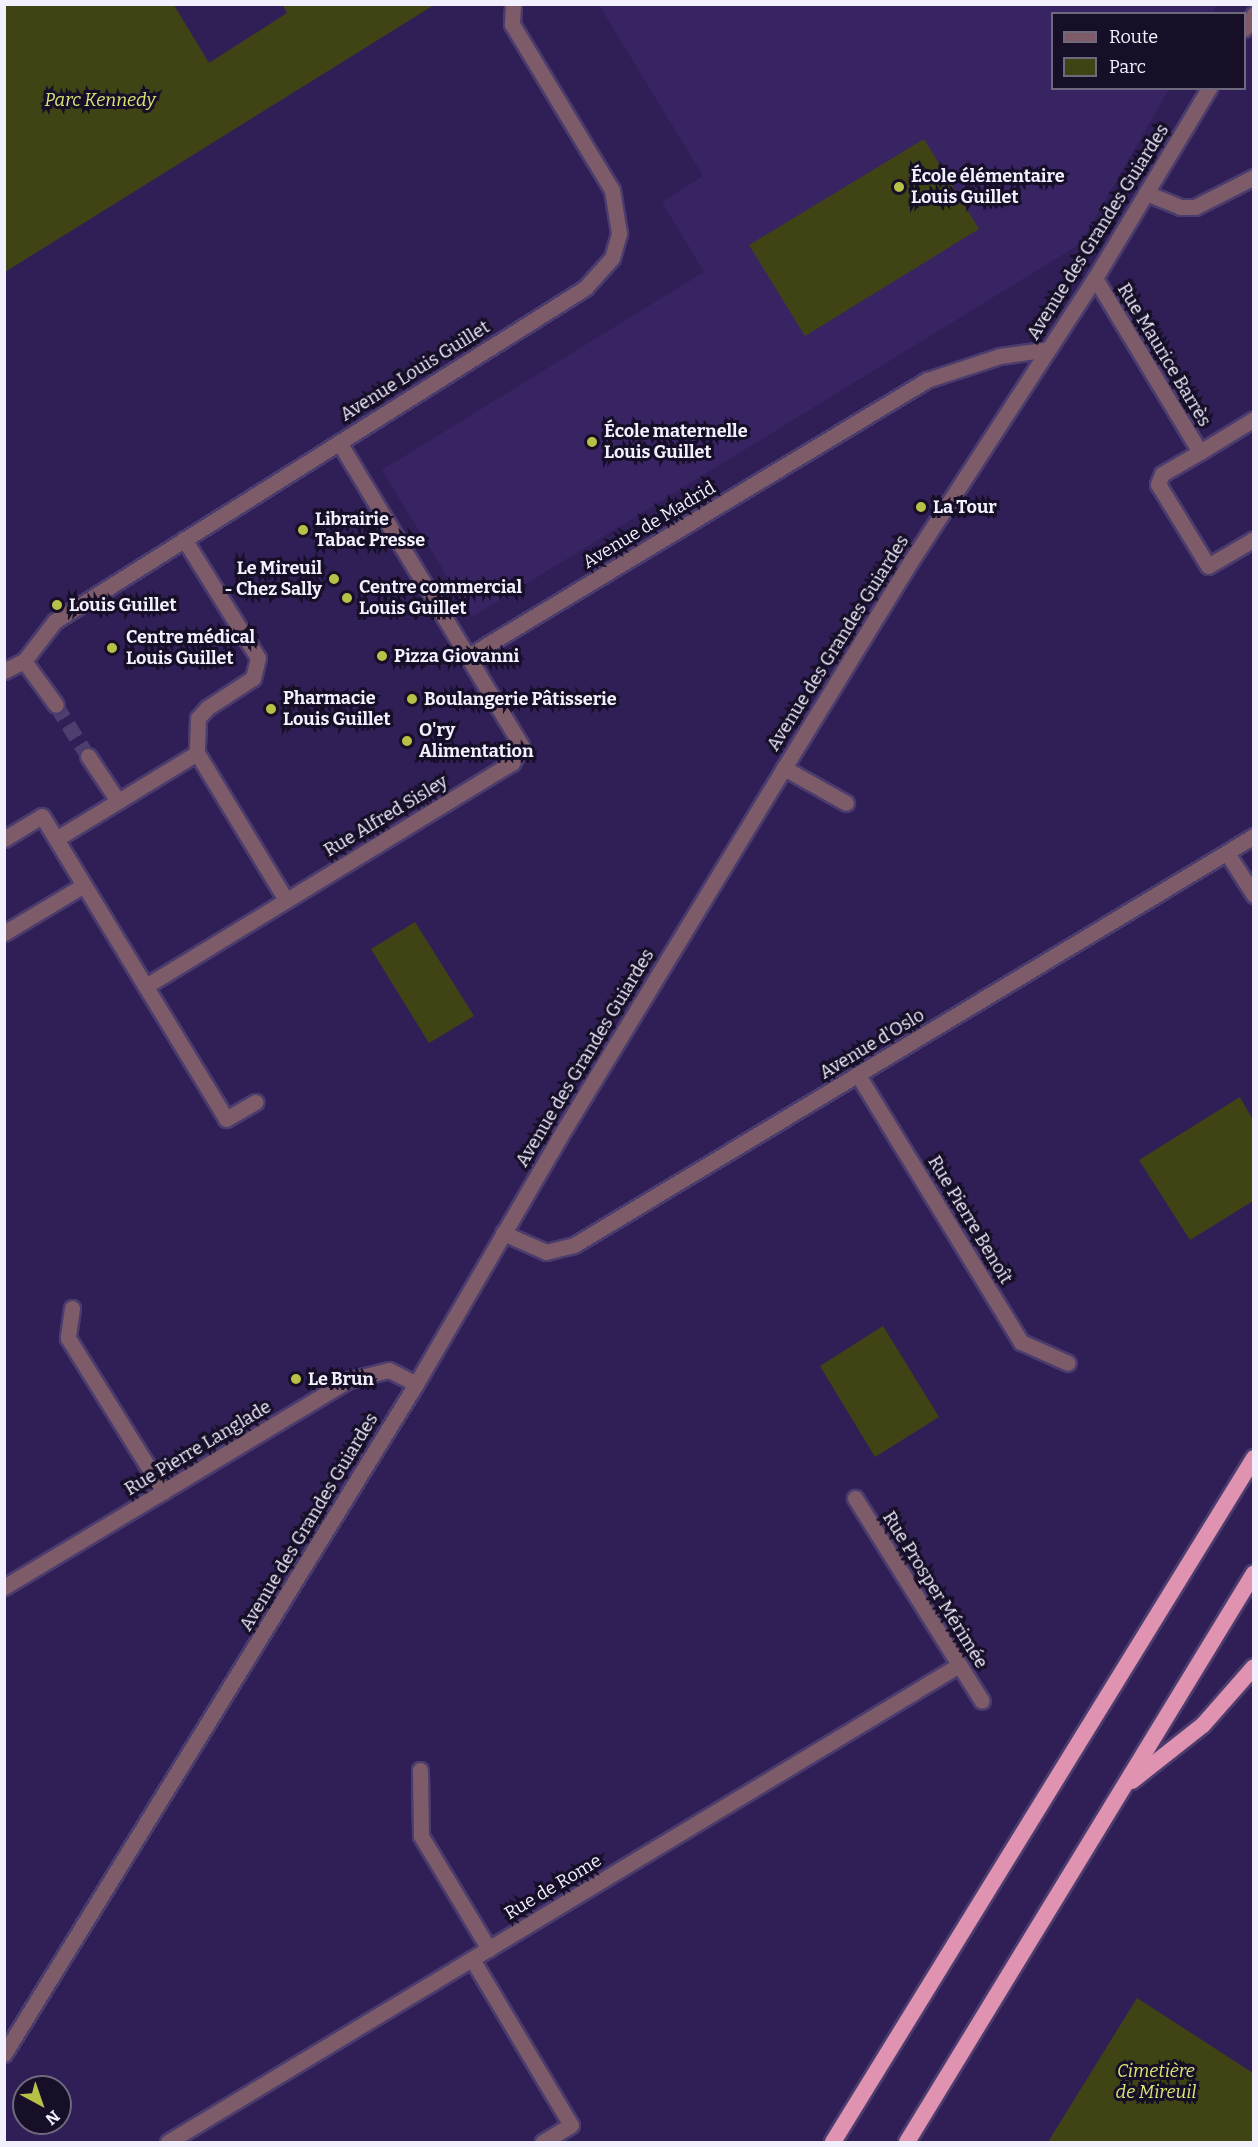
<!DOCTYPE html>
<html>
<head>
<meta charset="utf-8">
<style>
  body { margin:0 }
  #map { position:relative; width:1258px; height:2147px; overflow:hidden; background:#301f56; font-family:Bitter,serif }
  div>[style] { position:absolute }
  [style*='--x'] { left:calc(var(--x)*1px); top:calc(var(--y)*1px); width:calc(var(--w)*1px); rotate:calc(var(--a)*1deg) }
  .built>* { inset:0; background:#382463 }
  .green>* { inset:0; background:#404415 }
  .minor-tunnel>* { height:15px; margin-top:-7.5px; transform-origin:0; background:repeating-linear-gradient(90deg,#4d3e6f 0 15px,transparent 0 23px) }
  .roads { filter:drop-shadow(2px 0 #4b3c6e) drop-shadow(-2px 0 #4b3c6e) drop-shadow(0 2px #4b3c6e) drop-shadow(0 -2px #4b3c6e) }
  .service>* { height:15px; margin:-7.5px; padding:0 7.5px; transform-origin:7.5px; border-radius:7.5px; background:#7e5b69 }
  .minor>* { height:15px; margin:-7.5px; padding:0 7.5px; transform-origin:7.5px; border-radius:7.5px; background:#7e5b69 }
  .tertiary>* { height:15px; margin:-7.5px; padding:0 7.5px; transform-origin:7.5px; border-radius:7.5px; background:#7e5b69 }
  .trunk>* { height:16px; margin:-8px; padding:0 8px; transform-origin:8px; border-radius:8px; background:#e092b1 }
  .dots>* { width:16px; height:16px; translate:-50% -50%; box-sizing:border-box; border:3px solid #160f27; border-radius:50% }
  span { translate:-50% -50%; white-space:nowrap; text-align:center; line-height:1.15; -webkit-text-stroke:6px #160f27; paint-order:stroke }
  .park-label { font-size:18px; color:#dbe774; font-style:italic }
  .poi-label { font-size:18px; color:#f3f0fe; font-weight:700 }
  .left { translate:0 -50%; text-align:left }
  .right { translate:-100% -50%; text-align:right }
  .street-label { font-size:18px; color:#f3f0fe }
  .frame { position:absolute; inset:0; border:6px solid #f3f0fe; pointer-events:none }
  .legend { position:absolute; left:1051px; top:12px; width:195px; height:78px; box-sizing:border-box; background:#160f27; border:2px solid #6e697d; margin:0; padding:8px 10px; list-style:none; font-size:18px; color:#f3f0fe }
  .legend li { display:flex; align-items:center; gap:12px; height:30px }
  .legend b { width:30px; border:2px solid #6e697d }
  .north { position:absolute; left:12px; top:2075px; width:60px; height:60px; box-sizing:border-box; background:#160f27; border:2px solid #6e697d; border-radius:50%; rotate:140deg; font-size:16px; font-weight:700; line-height:24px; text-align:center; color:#f3f0fe }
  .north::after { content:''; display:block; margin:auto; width:21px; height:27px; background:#b7c148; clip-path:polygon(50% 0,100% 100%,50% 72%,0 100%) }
</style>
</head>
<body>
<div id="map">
  <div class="built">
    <i style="clip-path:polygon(599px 5px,1217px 5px,1212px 13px,1052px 14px,1052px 88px,1169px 89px,1080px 244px,472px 617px,382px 470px,704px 272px,662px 202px,703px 176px)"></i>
  </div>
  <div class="green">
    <i style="clip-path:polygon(5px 4px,174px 5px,209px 63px,287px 13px,283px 5px,434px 5px,5px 272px)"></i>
    <i style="clip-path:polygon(924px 139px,979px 229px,805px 336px,749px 245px)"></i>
    <i style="clip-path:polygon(415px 922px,474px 1016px,429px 1043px,371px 949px)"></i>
    <i style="clip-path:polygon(1240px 1097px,1253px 1120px,1253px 1201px,1190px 1240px,1139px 1160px)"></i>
    <i style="clip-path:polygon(883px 1326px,939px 1417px,875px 1457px,820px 1366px)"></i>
    <i style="clip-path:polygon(1137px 1998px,1253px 2073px,1253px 2142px,1048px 2142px)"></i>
  </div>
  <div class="minor-tunnel">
    <i style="--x:56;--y:705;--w:60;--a:57.9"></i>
  </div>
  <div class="roads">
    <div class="service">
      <i style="--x:784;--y:768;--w:71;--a:29.4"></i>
    </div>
    <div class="minor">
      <i style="--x:1146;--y:193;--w:37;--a:22"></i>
      <i style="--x:1180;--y:207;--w:15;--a:0"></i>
      <i style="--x:1195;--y:207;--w:66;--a:-27"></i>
      <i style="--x:1095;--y:278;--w:203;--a:58.9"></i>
      <i style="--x:1200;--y:452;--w:44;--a:149.9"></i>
      <i style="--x:1162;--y:474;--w:11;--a:112"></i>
      <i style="--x:1158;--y:484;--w:96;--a:58.6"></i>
      <i style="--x:1208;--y:566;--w:53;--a:-30.4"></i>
      <i style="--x:1200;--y:452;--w:63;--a:-31.4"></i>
      <i style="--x:184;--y:539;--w:140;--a:58.1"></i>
      <i style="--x:258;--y:658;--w:21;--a:104"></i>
      <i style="--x:253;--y:678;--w:55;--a:146.9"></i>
      <i style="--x:207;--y:708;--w:13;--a:132"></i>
      <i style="--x:198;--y:718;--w:35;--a:92"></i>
      <i style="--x:197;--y:753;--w:172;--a:58.8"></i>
      <i style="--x:467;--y:657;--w:537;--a:-31.06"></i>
      <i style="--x:927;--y:380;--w:77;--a:-18.2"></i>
      <i style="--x:1000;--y:356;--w:49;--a:-8.1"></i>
      <i style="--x:24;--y:661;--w:54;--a:54"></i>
      <i style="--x:4;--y:671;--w:22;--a:-27"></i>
      <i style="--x:24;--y:661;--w:51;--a:-52.2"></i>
      <i style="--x:55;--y:621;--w:626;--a:-32.14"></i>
      <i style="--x:585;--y:288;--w:40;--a:-48"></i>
      <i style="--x:612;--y:258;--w:26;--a:-74"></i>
      <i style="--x:619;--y:233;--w:44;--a:-99.2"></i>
      <i style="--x:612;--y:190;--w:194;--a:-121.1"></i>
      <i style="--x:512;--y:24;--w:20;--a:-87"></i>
      <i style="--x:88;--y:756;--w:54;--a:56.3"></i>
      <i style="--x:4;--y:839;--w:44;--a:-31.2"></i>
      <i style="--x:42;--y:816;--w:354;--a:58.7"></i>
      <i style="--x:226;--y:1119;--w:34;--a:-30"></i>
      <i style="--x:56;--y:839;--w:165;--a:-31.4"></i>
      <i style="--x:1227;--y:853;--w:50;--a:57.3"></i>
      <i style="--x:4;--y:933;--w:93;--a:-31"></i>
      <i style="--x:146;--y:986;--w:429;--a:-31.4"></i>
      <i style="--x:512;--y:763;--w:20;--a:-63"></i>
      <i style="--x:521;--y:745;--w:353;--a:-121"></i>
      <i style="--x:858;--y:1075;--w:313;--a:58.6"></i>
      <i style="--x:1021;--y:1342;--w:51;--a:24.1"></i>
      <i style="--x:503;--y:1233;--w:47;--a:23.8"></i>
      <i style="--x:546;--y:1252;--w:29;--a:-14"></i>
      <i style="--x:574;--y:1245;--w:794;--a:-31.03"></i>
      <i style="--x:72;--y:1308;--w:30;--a:98"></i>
      <i style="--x:68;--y:1338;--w:181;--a:58.1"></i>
      <i style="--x:855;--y:1498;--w:239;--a:58"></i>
      <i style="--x:4;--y:1587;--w:402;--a:-31"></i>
      <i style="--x:349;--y:1380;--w:41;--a:-14"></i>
      <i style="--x:389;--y:1370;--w:30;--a:27"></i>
      <i style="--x:420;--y:1770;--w:66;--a:89.1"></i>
      <i style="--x:421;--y:1836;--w:132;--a:59"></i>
      <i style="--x:472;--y:1959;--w:193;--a:59.2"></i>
      <i style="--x:571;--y:2125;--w:33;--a:149"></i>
      <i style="--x:168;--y:2142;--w:924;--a:-31.09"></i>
    </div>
    <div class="tertiary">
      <i style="--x:1244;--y:29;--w:18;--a:-56"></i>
      <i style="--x:4;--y:2054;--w:787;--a:-58.41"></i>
      <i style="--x:416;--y:1384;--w:285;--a:-59.8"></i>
      <i style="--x:559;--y:1138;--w:433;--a:-58.7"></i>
      <i style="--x:784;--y:768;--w:243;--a:-58.5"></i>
      <i style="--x:911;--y:561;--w:338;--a:-57"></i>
      <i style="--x:1095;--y:278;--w:222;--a:-59"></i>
    </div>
    <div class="trunk">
      <i style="--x:1132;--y:1781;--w:90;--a:-38.3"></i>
      <i style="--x:1203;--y:1725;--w:77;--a:-48.7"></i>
      <i style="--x:833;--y:2142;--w:803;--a:-58.39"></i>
      <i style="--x:907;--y:2142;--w:666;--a:-58.62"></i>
    </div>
  </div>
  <div class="dots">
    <i style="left:899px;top:187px;background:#b7c148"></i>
    <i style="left:592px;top:442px;background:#b7c148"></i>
    <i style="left:921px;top:507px;background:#b7c148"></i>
    <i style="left:303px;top:530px;background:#b7c148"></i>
    <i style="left:334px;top:579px;background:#b7c148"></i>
    <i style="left:347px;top:598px;background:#b7c148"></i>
    <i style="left:57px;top:605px;background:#b7c148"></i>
    <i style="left:112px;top:648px;background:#b7c148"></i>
    <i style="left:382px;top:656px;background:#b7c148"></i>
    <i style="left:412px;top:699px;background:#b7c148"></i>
    <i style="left:271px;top:709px;background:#b7c148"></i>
    <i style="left:407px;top:741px;background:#b7c148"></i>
    <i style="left:296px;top:1379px;background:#b7c148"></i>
  </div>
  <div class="park-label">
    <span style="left:100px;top:100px">Parc Kennedy</span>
    <span style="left:1156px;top:2082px">Cimetière<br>de Mireuil</span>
  </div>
  <div class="poi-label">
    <span class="left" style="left:911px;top:187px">École élémentaire<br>Louis Guillet</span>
    <span class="left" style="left:604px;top:442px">École maternelle<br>Louis Guillet</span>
    <span class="left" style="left:933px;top:507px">La Tour</span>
    <span class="left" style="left:315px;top:530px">Librairie<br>Tabac Presse</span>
    <span class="right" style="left:322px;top:579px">Le Mireuil<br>- Chez Sally</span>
    <span class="left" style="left:359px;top:598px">Centre commercial<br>Louis Guillet</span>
    <span class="left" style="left:69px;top:605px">Louis Guillet</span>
    <span class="left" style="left:126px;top:648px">Centre médical<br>Louis Guillet</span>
    <span class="left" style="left:394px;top:656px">Pizza Giovanni</span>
    <span class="left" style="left:283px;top:709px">Pharmacie<br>Louis Guillet</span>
    <span class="left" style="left:424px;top:699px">Boulangerie Pâtisserie</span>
    <span class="left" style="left:419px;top:741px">O'ry<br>Alimentation</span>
    <span class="left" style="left:308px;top:1379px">Le Brun</span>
  </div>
  <div class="street-label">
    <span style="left:1098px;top:232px;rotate:-58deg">Avenue des Grandes Guiardes</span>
    <span style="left:1164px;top:355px;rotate:59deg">Rue Maurice Barrès</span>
    <span style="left:415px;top:371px;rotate:-32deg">Avenue Louis Guillet</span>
    <span style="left:649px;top:525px;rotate:-31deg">Avenue de Madrid</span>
    <span style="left:838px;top:643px;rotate:-58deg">Avenue des Grandes Guiardes</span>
    <span style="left:386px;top:816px;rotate:-31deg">Rue Alfred Sisley</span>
    <span style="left:872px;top:1044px;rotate:-31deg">Avenue d'Oslo</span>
    <span style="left:585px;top:1058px;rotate:-59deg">Avenue des Grandes Guiardes</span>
    <span style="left:970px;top:1220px;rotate:59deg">Rue Pierre Benoît</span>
    <span style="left:198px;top:1448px;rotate:-31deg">Rue Pierre Langlade</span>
    <span style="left:309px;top:1522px;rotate:-59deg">Avenue des Grandes Guiardes</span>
    <span style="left:935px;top:1590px;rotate:58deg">Rue Prosper Mérimée</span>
    <span style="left:553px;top:1887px;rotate:-31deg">Rue de Rome</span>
  </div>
  <div class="frame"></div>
  <ul class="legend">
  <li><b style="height:8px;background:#7e5b69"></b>Route</li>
  <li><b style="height:16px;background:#404415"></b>Parc</li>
  </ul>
  <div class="north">N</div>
</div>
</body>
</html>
